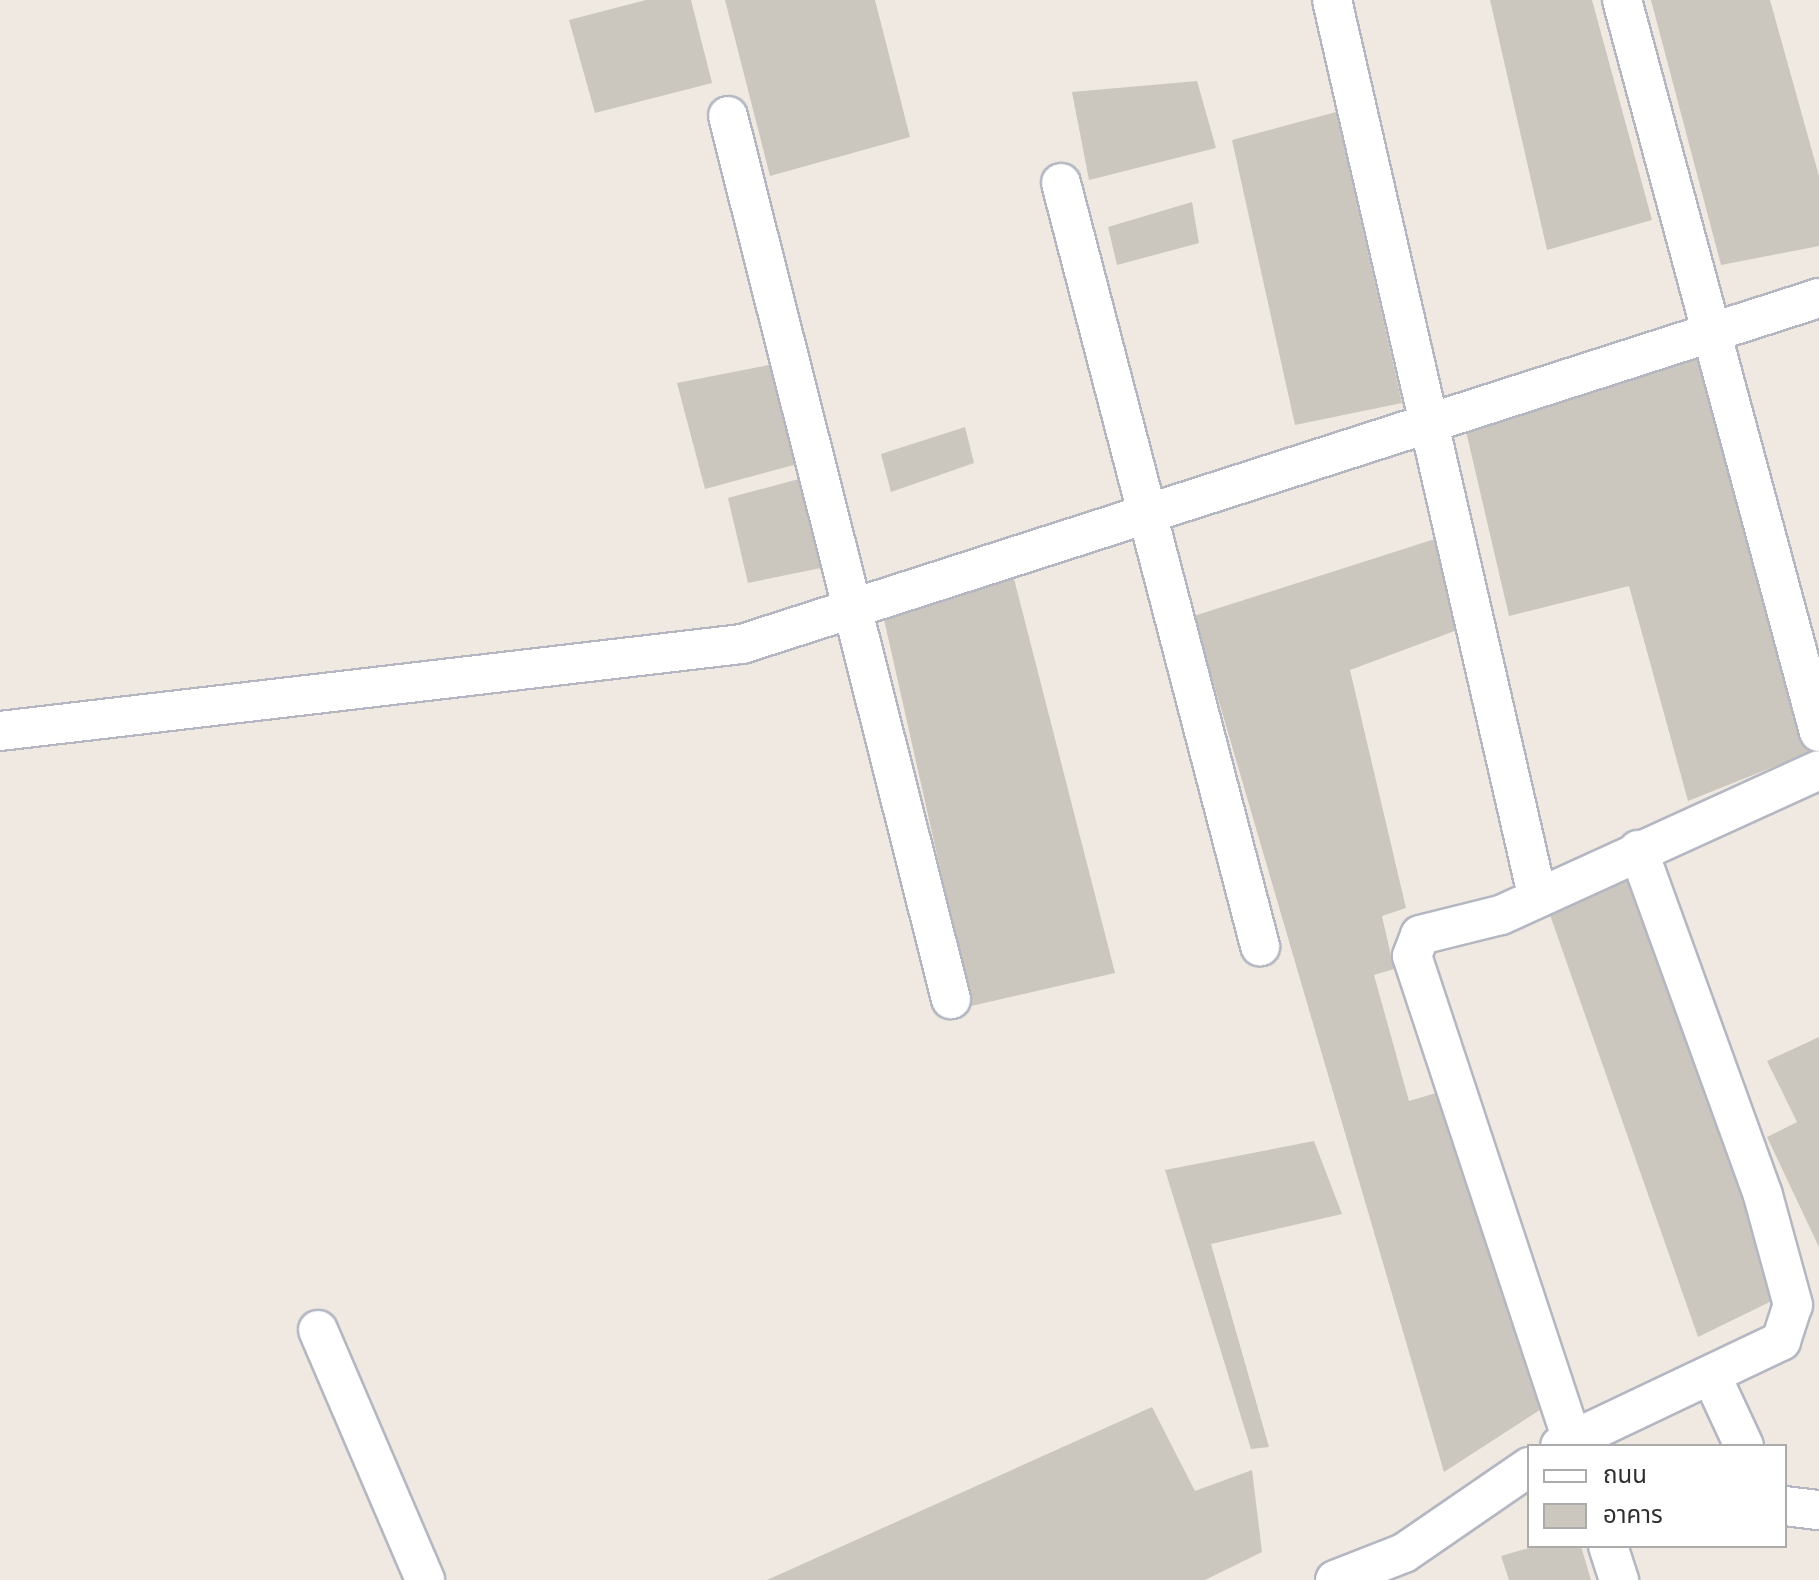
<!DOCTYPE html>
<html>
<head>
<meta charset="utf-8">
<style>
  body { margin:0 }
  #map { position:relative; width:1819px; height:1580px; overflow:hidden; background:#efe9e1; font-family:Quicksand,"Noto Sans Thai",sans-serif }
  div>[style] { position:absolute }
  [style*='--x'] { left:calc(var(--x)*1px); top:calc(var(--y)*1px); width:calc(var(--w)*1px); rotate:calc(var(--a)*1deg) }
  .building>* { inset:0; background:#cbc7bf }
  .roads { filter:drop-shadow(2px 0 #b4b7c1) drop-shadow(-2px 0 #b4b7c1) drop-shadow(0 2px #b4b7c1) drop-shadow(0 -2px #b4b7c1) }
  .minor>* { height:38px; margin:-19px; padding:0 19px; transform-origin:19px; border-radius:19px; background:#fff }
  span { translate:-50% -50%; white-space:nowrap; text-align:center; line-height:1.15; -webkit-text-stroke:7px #fff; paint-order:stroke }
  .legend { position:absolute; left:1527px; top:1444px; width:260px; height:104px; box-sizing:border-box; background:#fff; border:2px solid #ababab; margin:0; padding:10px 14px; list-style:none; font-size:24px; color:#2e2e2e }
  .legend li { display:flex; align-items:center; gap:16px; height:40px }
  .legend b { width:40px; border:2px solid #ababab }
</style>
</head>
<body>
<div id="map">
  <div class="building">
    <i style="clip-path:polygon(646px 0,691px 0,712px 83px,595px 113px,569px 20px)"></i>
    <i style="clip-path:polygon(725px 0,875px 0,910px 137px,770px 176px)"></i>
    <i style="clip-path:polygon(1490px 0,1592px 0,1652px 220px,1547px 250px)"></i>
    <i style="clip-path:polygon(1651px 0,1770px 0,1819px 176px,1819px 246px,1721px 265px)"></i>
    <i style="clip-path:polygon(1197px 81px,1216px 148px,1089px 180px,1072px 92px)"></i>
    <i style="clip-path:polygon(1336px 112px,1402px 403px,1295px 425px,1232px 140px)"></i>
    <i style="clip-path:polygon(1192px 202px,1199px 243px,1117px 265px,1108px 227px)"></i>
    <i style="clip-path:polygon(1701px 355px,1811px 752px,1688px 801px,1629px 586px,1509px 616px,1465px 427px)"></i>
    <i style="clip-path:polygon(779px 363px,805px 462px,705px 489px,677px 383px)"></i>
    <i style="clip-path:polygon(965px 427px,974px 463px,891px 492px,881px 454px)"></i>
    <i style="clip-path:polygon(799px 479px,821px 568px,748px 583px,728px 498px)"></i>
    <i style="clip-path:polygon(1438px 538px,1460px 629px,1350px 670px,1406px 908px,1382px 916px,1394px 969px,1374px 975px,1409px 1101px,1446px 1090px,1546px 1406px,1444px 1472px,1194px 616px)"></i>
    <i style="clip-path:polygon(1012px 571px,1115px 973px,971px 1006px,883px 615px)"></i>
    <i style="clip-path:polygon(1628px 877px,1784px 1295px,1698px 1337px,1549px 912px)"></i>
    <i style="clip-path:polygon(1819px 1037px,1819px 1247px,1767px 1137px,1797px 1122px,1767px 1061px)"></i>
    <i style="clip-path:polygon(1314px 1141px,1342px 1214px,1211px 1244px,1269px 1447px,1251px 1449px,1165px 1170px)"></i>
    <i style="clip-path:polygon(1152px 1407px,1195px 1491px,1252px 1470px,1262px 1552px,1205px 1580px,767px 1580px)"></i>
    <i style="clip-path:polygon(1536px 1546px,1581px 1546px,1591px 1580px,1509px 1580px,1501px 1556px)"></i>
  </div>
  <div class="roads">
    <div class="minor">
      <i style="--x:1332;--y:0;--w:918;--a:77.1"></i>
      <i style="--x:1622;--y:0;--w:758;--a:74.94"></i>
      <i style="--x:728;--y:116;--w:911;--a:75.83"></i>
      <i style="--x:1061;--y:183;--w:789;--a:75.38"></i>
      <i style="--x:0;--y:731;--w:747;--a:-6.69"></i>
      <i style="--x:742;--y:644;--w:1131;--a:-17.81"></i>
      <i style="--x:318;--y:1330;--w:272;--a:66.8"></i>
      <i style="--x:1712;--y:1377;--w:76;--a:65.1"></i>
      <i style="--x:1560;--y:1446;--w:245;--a:-25.4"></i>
      <i style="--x:1781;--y:1341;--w:38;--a:-72"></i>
      <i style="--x:1793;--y:1305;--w:114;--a:-105.3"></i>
      <i style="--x:1763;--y:1195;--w:367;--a:-109.9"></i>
      <i style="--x:1574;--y:1446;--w:516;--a:-108.29"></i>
      <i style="--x:1412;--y:956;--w:22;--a:-69"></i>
      <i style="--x:1420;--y:935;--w:83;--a:-13.9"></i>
      <i style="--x:1501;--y:915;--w:349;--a:-24.5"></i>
      <i style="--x:1785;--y:1506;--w:34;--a:7"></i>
      <i style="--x:1608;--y:1546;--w:36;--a:72"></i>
      <i style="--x:1335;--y:1580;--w:74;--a:-21.4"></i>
      <i style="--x:1404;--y:1553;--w:152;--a:-34.5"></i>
    </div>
  </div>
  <ul class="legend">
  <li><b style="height:10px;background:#fff"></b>ถนน</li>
  <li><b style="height:22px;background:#cbc7bf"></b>อาคาร</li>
  </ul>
</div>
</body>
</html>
